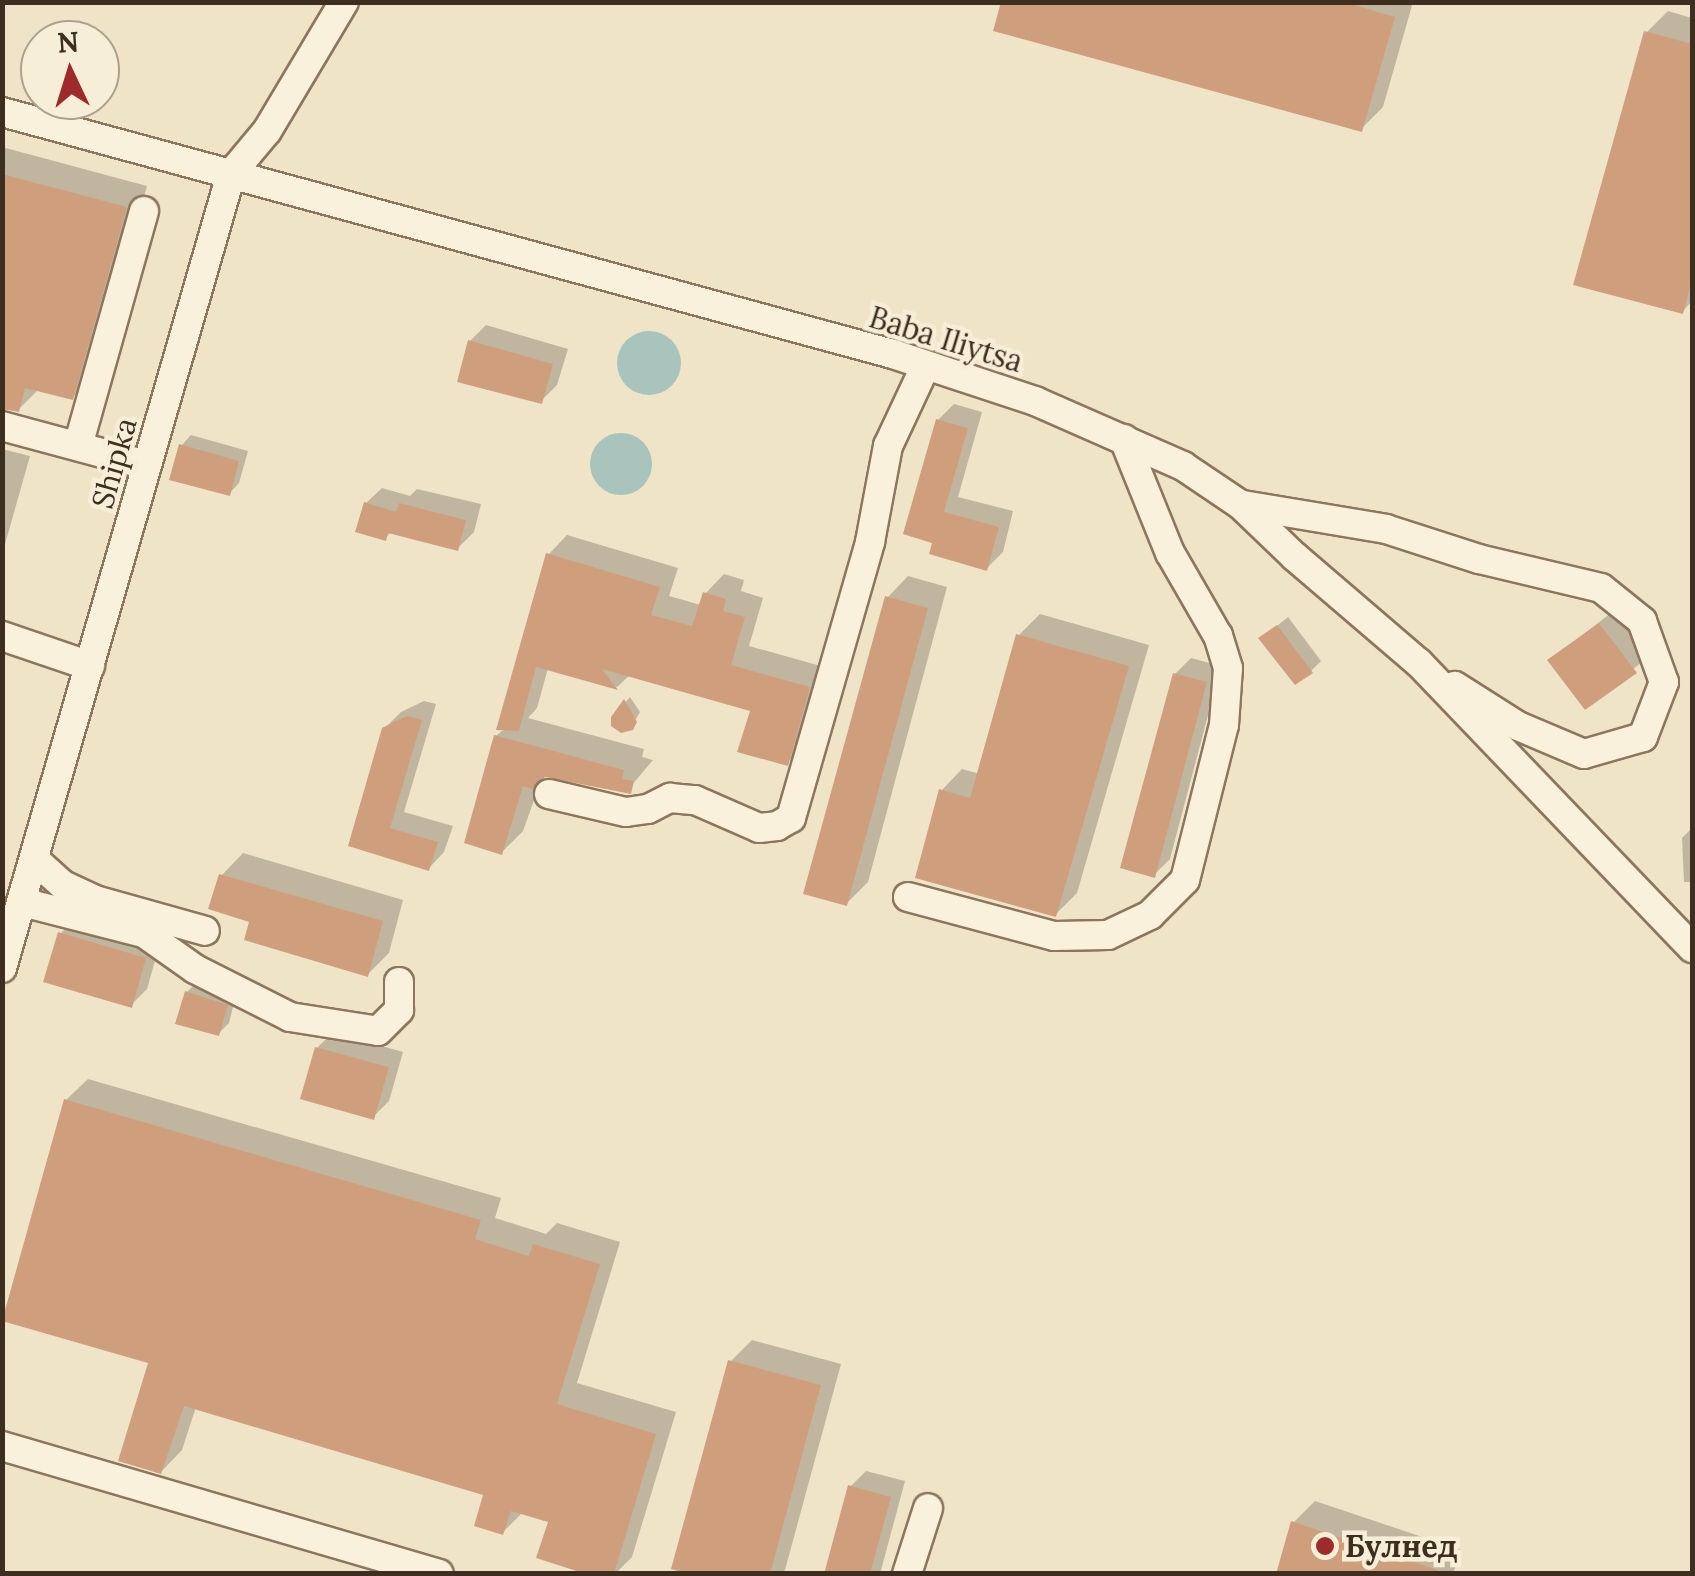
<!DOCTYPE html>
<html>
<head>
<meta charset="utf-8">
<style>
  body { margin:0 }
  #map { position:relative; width:1695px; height:1576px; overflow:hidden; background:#f0e4c8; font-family:Lora,serif }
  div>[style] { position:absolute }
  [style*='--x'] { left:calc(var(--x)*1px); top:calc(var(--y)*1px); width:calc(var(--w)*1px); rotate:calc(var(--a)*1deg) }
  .water>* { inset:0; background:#a9c4bc }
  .round { border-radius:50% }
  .shadow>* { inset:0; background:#0003 }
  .building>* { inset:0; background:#cf9f7d }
  .roads { filter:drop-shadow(2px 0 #8d765c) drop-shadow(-2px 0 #8d765c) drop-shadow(0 2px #8d765c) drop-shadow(0 -2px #8d765c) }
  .minor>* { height:28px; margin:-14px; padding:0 14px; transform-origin:14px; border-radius:14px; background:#faf1dc }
  .dots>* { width:28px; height:28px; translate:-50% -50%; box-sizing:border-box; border:5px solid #f7eed8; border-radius:50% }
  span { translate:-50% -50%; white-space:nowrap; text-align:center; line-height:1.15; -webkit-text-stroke:9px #f7eed8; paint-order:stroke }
  .street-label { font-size:30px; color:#3d2e20 }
  .poi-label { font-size:30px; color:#3d2e20; font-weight:700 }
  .left { translate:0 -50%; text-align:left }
  .frame { position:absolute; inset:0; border:5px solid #3d2e20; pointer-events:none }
  .north { position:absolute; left:20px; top:20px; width:100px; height:100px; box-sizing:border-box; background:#f7eed8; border:2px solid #ada18e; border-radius:50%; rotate:356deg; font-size:28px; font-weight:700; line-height:40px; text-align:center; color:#3d2e20 }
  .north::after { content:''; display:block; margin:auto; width:35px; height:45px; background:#9e2a2b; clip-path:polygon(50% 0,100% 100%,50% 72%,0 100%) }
</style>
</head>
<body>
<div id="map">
  <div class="water">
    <i class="round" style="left:617px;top:331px;width:64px;height:64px"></i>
    <i class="round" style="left:590px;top:433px;width:62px;height:62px"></i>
  </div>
  <div class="shadow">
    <i style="clip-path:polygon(1004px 2px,1413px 2px,1383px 107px,1361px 129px)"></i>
    <i style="clip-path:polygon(1668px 11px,1692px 18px,1692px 301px,1683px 311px,1647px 32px)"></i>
    <i style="clip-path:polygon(2px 147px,147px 186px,93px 376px,72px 398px,39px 389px,18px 410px,2px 407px)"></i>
    <i style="clip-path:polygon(486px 325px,568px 349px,557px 385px,541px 401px,470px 341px)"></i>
    <i style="clip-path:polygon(954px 404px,982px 412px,958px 497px,1013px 511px,1003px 552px,987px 568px,932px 552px,938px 420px)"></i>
    <i style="clip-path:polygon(191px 435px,248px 451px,239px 483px,229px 494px,181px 446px)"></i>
    <i style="clip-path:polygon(2px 449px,30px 456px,2px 555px)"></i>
    <i style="clip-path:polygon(382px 488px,410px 496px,417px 489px,481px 504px,474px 532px,458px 548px,392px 531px,385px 538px,366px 503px)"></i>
    <i style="clip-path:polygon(567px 535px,678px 568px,669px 596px,701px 605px,705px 594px,724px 574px,744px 580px,741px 591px,763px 598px,749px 646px,828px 668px,806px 743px,787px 763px,753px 710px,630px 675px,617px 687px,548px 668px,537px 708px,528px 718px,644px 749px,642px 757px,653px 760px,626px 792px,543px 775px,523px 831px,502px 852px,496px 736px,505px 728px,548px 555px)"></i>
    <i style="clip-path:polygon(908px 576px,947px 587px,868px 882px,847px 903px,887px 598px)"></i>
    <i style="clip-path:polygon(1616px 609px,1651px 655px,1585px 707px,1550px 660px)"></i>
    <i style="clip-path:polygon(1040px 614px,1149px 645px,1077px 893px,1056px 914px,941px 791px,962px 769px,980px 774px,1018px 636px)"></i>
    <i style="clip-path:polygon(1288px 617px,1321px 661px,1311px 671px,1262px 638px)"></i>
    <i style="clip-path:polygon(1191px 658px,1221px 666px,1170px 859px,1154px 875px,1175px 674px)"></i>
    <i style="clip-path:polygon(630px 697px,640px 712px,633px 724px,615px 714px)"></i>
    <i style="clip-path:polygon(424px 701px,436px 704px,404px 812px,453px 826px,444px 852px,429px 868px,351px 845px,384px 729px,401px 712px)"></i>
    <i style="clip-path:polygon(1692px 828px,1692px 882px,1684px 882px,1682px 838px)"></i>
    <i style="clip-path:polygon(243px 853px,403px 900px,389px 953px,368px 974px,252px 920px,222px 875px)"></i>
    <i style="clip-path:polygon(76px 918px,160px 943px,147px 989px,131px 1005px,60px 934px)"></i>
    <i style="clip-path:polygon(197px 982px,236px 995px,229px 1023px,218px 1034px,187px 992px)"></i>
    <i style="clip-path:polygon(333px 1032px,403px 1052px,389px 1101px,373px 1117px,317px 1048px)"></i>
    <i style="clip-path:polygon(88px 1079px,501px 1198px,495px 1218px,546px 1234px,557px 1223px,620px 1242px,577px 1383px,676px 1412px,632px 1557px,615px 1574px,595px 1574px,551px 1520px,523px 1512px,503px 1532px,486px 1493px,196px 1407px,182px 1450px,161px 1472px,151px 1361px,66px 1100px)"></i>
    <i style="clip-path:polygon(752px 1340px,841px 1364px,785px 1570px,781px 1574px,699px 1574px,731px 1361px)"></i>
    <i style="clip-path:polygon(866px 1471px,905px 1481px,880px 1574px,827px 1574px,850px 1487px)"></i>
    <i style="clip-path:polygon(1315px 1501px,1461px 1550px,1453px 1574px,1279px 1574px,1294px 1522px)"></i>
  </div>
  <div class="building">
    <i style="clip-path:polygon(1001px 2px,1344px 2px,1395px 17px,1362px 132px,993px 31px)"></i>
    <i style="clip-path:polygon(1644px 31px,1692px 44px,1692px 279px,1683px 314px,1573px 285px)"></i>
    <i style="clip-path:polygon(2px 174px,127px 207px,73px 400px,25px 388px,19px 412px,2px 409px)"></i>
    <i style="clip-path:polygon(468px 340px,553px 364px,542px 404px,457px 382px)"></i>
    <i style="clip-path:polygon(936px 419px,968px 428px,944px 512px,999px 527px,987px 571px,929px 554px,932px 543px,903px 534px)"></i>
    <i style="clip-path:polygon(179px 444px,239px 461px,230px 496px,169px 480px)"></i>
    <i style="clip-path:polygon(364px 502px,396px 512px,399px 503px,466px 520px,458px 551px,388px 533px,386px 541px,355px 532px)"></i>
    <i style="clip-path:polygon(546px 553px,660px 587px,651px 615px,692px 626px,703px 592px,726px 599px,723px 611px,745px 617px,731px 665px,810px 687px,788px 766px,737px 752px,750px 711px,602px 669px,618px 690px,536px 667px,519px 731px,496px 730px)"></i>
    <i style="clip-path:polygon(885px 596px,928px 608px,847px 906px,803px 894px)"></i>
    <i style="clip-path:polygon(1599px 623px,1637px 673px,1585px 710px,1547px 660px)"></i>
    <i style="clip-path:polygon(1277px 625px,1313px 673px,1295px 685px,1258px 638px)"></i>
    <i style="clip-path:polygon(1016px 634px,1129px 666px,1056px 917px,915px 878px,939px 789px,970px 798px)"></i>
    <i style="clip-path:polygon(1173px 673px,1207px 682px,1155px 878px,1120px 868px)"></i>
    <i style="clip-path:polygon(624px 699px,637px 722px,633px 730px,621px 733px,611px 726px,611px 717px)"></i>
    <i style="clip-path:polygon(407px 716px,422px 720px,390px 828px,438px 842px,429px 871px,348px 846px,382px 728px)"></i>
    <i style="clip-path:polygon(494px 735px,624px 770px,622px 779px,634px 781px,631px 794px,545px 777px,532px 789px,523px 786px,502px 855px,464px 843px)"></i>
    <i style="clip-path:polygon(219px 874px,383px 921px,368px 977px,244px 940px,249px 922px,208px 909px)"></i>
    <i style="clip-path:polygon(58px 932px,146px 958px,132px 1008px,43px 982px)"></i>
    <i style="clip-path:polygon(185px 991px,228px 1005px,219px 1036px,175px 1024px)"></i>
    <i style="clip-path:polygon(315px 1047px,389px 1067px,374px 1120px,300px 1099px)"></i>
    <i style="clip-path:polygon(64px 1099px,481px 1220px,475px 1239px,529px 1256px,533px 1244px,600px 1264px,557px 1404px,656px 1434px,614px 1574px,586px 1574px,536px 1558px,548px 1522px,511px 1511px,503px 1535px,474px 1526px,483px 1495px,184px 1406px,161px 1474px,118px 1461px,148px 1363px,2px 1321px)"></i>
    <i style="clip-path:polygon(728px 1360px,821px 1385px,770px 1574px,689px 1574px,671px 1569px)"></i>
    <i style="clip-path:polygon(848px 1485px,891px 1497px,870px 1574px,824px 1574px)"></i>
    <i style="clip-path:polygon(1291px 1521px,1438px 1570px,1437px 1574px,1276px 1574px)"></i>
  </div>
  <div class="roads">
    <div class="minor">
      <i style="--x:2;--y:112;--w:923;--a:15.2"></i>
      <i style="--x:893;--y:354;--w:150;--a:18.3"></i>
      <i style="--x:1035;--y:401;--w:162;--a:23.7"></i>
      <i style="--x:1183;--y:466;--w:70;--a:33.9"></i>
      <i style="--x:1241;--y:505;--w:74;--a:43.9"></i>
      <i style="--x:1294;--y:556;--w:165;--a:40.6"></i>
      <i style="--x:1419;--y:663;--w:395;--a:46.2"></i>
      <i style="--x:2;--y:426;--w:150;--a:15.1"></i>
      <i style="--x:78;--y:446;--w:244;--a:-74.3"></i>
      <i style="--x:1243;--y:505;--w:145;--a:9.5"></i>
      <i style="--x:1386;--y:529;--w:98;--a:17.9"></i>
      <i style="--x:1479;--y:559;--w:125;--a:13.4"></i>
      <i style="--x:1601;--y:588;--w:53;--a:38.8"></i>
      <i style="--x:1642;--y:621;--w:65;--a:70.2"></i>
      <i style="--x:1664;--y:682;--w:59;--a:110.9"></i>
      <i style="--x:1643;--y:737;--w:61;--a:163.9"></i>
      <i style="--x:1584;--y:754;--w:72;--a:-157"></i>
      <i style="--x:1518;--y:726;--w:75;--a:-147.6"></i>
      <i style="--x:2;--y:636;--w:93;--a:18.8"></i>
      <i style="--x:549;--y:794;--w:79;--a:13.2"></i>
      <i style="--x:626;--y:812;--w:22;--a:-8"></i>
      <i style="--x:648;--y:809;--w:25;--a:-27"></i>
      <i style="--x:670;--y:798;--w:25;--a:5"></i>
      <i style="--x:695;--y:800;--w:70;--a:23.6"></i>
      <i style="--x:759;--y:828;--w:18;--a:-6"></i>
      <i style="--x:777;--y:826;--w:16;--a:-30"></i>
      <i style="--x:791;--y:818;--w:287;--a:-74"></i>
      <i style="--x:870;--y:542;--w:98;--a:-79.4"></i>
      <i style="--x:888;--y:446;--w:89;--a:-64.9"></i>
      <i style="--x:34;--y:859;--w:39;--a:42"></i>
      <i style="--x:63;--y:885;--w:35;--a:25"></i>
      <i style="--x:95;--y:900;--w:114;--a:15.7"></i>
      <i style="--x:908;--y:897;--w:151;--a:15"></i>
      <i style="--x:1054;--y:936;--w:54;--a:-1.1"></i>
      <i style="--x:1108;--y:935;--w:47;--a:-25.5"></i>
      <i style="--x:1150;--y:915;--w:49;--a:-45"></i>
      <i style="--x:1185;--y:880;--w:160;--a:-75.9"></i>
      <i style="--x:1224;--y:725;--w:57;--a:-86"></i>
      <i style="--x:1228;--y:668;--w:34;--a:-107"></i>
      <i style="--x:1218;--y:636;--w:96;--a:-120"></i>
      <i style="--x:1170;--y:553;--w:123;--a:-112"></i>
      <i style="--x:22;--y:902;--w:126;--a:14.3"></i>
      <i style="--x:144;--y:933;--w:62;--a:35.2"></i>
      <i style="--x:195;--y:969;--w:106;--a:26.8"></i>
      <i style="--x:290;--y:1017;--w:89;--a:9"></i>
      <i style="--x:378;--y:1031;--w:30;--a:-45"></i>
      <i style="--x:399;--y:1010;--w:28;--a:-90"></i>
      <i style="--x:2;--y:968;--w:826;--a:-73.91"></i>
      <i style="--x:231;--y:174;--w:56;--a:-50.1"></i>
      <i style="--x:267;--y:131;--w:150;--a:-59.2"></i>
      <i style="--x:2;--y:1446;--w:455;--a:16.3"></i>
      <i style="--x:907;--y:1574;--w:69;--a:-72.3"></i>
    </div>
  </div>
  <div class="dots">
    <i style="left:1325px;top:1546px;background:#9e2a2b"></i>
  </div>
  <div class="street-label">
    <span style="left:946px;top:339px;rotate:17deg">Baba Iliytsa</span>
    <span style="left:114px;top:463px;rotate:-74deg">Shipka</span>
  </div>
  <div class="poi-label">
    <span class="left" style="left:1345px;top:1546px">Булнед</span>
  </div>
  <div class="frame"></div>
  <div class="north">N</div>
</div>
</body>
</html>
